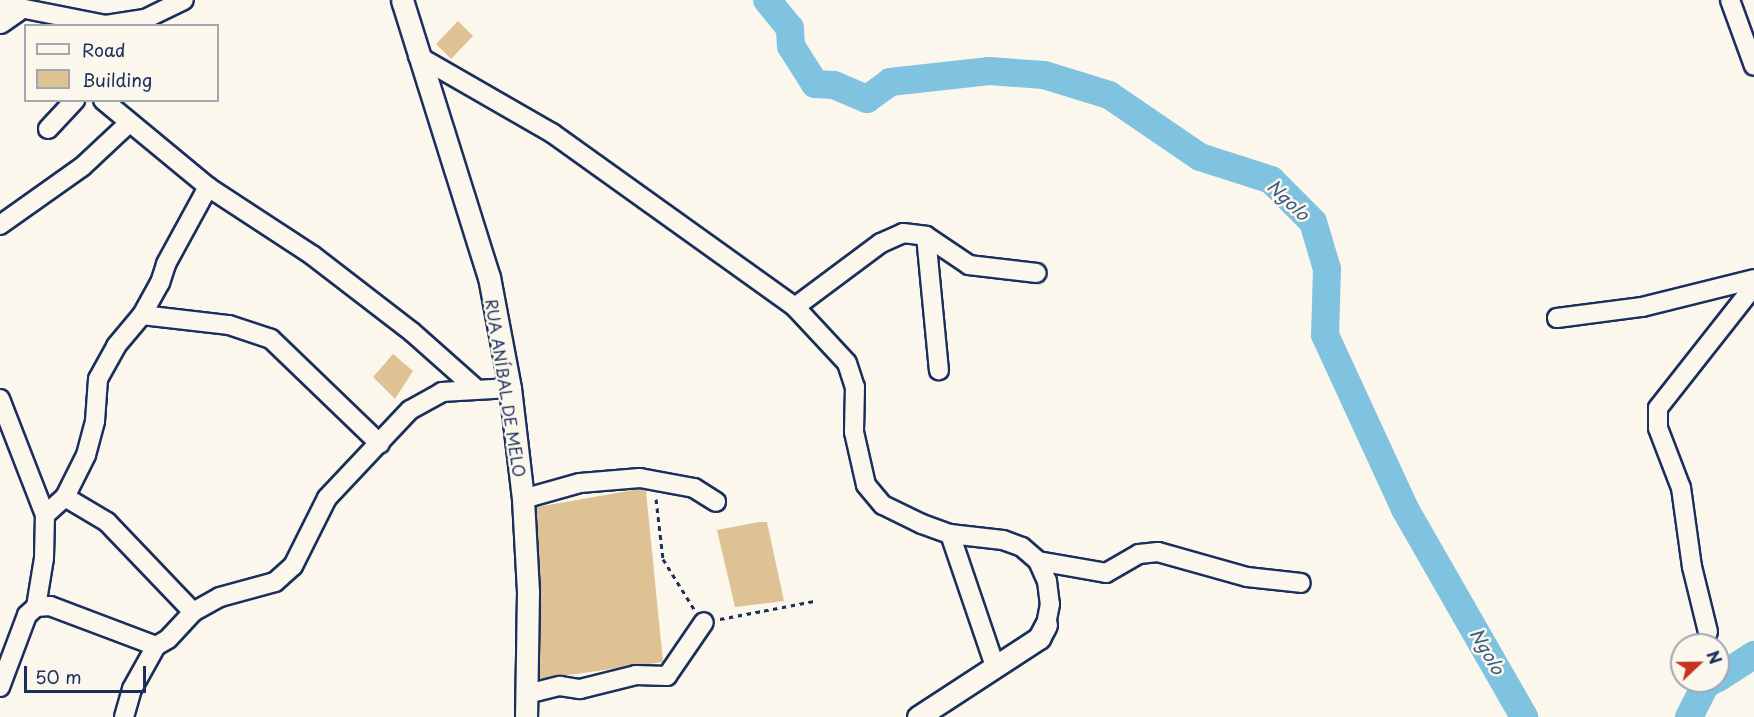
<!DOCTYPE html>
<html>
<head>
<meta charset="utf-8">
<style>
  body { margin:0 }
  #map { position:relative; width:1754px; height:717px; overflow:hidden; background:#fbf7ec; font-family:"Playpen Sans",sans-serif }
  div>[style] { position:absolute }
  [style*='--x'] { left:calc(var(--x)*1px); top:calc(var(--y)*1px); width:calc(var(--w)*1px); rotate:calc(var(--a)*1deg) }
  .river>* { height:28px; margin:-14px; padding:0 14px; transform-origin:14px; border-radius:14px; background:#80c3e1 }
  .building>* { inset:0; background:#dfc293 }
  .path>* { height:3px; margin-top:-1.5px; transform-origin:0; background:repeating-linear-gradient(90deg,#1b2f5e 0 4.5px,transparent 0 9px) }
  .roads { filter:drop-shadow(2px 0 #1b2f5e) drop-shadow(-2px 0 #1b2f5e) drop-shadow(0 2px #1b2f5e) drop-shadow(0 -2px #1b2f5e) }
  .minor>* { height:18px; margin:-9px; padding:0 9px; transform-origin:9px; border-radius:9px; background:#fbf7ec }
  .tertiary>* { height:21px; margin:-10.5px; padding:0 10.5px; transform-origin:10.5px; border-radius:10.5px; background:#fbf7ec }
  span { translate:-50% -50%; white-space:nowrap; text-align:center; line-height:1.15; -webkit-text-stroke:5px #fbf7ec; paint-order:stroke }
  .street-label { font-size:16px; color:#1b2f5e }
  .water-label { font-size:18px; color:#395b85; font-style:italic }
  .legend { position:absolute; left:24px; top:24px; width:195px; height:78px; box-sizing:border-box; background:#fbf7ec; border:2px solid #a1a7b3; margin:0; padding:8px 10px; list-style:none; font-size:18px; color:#1b2f5e }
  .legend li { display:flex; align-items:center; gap:12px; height:30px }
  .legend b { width:30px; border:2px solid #a1a7b3 }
  .north { position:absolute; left:1670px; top:633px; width:60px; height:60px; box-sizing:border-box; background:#fbf7ec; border:2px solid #a1a7b3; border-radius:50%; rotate:68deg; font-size:16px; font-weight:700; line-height:24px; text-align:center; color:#1b2f5e }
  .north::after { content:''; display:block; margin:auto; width:21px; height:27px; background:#c8321e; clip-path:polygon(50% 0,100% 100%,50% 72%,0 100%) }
  .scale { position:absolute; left:24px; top:666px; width:122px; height:27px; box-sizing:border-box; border:3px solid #1b2f5e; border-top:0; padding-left:8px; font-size:18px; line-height:21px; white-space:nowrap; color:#1b2f5e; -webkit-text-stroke:4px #fbf7ec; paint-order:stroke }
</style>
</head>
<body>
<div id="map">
  <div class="river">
    <i style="--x:767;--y:0;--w:36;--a:51"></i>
    <i style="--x:790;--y:28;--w:18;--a:87"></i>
    <i style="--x:791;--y:46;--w:45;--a:57.7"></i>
    <i style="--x:815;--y:84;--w:19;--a:3"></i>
    <i style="--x:834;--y:85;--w:36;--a:23"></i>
    <i style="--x:867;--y:99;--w:29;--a:-36"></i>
    <i style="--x:890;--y:82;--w:100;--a:-6.3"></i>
    <i style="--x:989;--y:71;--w:55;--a:4.2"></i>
    <i style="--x:1044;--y:75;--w:68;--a:17.1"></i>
    <i style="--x:1109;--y:95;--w:110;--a:34.3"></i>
    <i style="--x:1200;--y:157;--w:75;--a:17.9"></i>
    <i style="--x:1271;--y:180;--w:59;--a:45"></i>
    <i style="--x:1313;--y:222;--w:49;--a:73.4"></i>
    <i style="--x:1327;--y:269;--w:66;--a:91.7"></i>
    <i style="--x:1325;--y:335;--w:192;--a:65.3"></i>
    <i style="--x:1405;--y:509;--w:240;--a:60.2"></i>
    <i style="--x:1718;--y:678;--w:43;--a:-32.6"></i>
    <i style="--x:1689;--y:717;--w:36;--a:-63"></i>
    <i style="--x:1705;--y:685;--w:8;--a:-30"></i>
  </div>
  <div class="building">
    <i style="clip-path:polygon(458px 21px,473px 36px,451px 59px,436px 44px)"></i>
    <i style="clip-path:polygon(393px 354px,413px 371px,395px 399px,373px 377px)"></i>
    <i style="clip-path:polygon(639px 489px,646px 491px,663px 662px,539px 679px,537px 507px)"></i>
    <i style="clip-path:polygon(759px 522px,767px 522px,784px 601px,735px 607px,717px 530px)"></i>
  </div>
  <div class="path">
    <i style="--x:656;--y:499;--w:60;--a:83.3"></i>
    <i style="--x:663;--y:559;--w:59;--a:58.2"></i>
    <i style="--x:720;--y:619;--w:96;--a:-10.8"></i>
  </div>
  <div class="roads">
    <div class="minor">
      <i style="--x:1730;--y:0;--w:70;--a:70"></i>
      <i style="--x:0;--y:4;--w:108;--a:11.2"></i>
      <i style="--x:106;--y:25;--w:39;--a:-9"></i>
      <i style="--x:145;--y:19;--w:43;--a:-26"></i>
      <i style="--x:418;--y:56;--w:155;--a:29.9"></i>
      <i style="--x:552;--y:133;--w:299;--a:35.6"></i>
      <i style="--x:795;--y:307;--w:76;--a:47.1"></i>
      <i style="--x:847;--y:363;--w:25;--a:72"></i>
      <i style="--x:855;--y:387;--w:45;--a:91.3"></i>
      <i style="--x:854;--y:432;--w:54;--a:77.2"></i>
      <i style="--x:866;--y:485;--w:26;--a:50"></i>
      <i style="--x:883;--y:505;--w:43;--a:26"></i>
      <i style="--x:922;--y:524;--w:30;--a:20"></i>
      <i style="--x:950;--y:534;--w:53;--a:6.5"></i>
      <i style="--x:1003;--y:540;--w:20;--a:20"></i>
      <i style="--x:1022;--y:547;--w:21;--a:41"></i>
      <i style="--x:1038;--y:561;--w:22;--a:66"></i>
      <i style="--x:1047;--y:581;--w:23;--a:83"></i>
      <i style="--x:1050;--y:604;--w:21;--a:101"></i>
      <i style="--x:103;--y:100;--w:136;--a:39.6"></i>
      <i style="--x:208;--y:187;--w:124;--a:33.2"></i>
      <i style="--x:312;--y:255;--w:126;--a:37.6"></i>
      <i style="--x:412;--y:332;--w:84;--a:41.6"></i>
      <i style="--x:48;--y:129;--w:40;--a:-47"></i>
      <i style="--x:0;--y:225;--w:100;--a:-35.3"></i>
      <i style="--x:82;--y:167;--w:64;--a:-43.1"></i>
      <i style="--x:926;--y:236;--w:135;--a:84.5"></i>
      <i style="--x:795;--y:307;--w:107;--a:-36.7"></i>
      <i style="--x:881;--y:243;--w:24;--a:-24"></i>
      <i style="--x:903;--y:233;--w:23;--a:7"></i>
      <i style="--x:926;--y:236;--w:52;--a:34"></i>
      <i style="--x:969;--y:265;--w:68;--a:6.7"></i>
      <i style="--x:142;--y:315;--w:88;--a:6.6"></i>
      <i style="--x:229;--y:325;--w:44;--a:18.4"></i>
      <i style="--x:271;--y:339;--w:151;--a:43.9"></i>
      <i style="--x:1557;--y:318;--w:86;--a:-7.4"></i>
      <i style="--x:1642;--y:307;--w:115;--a:-14"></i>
      <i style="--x:0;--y:399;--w:124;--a:68.8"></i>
      <i style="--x:65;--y:497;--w:49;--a:30.8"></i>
      <i style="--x:107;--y:522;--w:124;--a:46.3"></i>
      <i style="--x:523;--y:499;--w:59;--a:-15.7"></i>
      <i style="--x:580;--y:483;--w:60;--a:-4.8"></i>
      <i style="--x:640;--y:478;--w:55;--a:10.5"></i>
      <i style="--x:694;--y:488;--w:26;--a:32"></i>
      <i style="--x:950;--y:534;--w:139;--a:71.2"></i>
      <i style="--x:1038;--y:561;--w:69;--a:10"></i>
      <i style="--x:1106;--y:573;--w:38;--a:-30"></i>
      <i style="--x:1139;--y:554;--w:19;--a:-6"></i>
      <i style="--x:1158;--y:552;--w:92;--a:15.7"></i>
      <i style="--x:1247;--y:577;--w:54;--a:6.3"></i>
      <i style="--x:36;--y:607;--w:50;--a:-80.7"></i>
      <i style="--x:44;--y:558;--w:43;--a:-88.7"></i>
      <i style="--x:45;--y:515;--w:27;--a:-42"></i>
      <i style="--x:65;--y:497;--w:47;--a:-63.4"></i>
      <i style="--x:86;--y:455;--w:35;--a:-75"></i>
      <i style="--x:95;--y:421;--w:42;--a:-85.9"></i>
      <i style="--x:98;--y:379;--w:38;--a:-61"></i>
      <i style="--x:116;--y:346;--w:40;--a:-50"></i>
      <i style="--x:142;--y:315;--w:37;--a:-61"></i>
      <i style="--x:160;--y:283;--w:20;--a:-72"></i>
      <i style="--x:166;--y:264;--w:88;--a:-61.4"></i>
      <i style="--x:1708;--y:632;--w:67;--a:-103.8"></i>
      <i style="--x:1692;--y:567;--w:80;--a:-97.9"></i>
      <i style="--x:1681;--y:488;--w:64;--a:-111"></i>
      <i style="--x:1658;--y:428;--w:20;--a:-90"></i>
      <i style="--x:1658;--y:408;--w:155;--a:-51.8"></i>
      <i style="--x:0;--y:687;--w:77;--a:-69.4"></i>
      <i style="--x:27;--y:615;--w:12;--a:-42"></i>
      <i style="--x:36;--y:607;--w:14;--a:-4"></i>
      <i style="--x:50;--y:606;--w:113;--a:20.7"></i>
      <i style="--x:156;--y:646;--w:14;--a:-30"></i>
      <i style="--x:168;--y:639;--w:37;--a:-47"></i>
      <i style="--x:193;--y:612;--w:31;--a:-29"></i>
      <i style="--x:220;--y:597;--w:57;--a:-15.3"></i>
      <i style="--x:275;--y:582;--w:24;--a:-42"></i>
      <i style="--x:293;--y:566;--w:76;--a:-63.4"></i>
      <i style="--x:327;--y:498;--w:121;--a:-46.7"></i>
      <i style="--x:410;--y:410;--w:37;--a:-29"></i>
      <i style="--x:442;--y:392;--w:68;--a:-3.4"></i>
      <i style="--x:527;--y:694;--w:34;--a:-14"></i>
      <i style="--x:560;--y:686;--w:20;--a:9"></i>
      <i style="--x:580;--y:689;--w:58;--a:-14"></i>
      <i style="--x:636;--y:675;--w:31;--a:2"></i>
      <i style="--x:667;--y:676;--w:65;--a:-55.6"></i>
      <i style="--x:124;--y:717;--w:29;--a:-74"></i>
      <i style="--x:132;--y:689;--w:49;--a:-60.8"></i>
    </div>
    <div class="tertiary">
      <i style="--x:402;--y:0;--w:290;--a:72.6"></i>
      <i style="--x:489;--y:277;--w:113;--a:79.3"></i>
      <i style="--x:510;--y:388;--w:112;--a:83.3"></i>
      <i style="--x:523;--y:499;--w:93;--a:86.9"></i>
      <i style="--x:528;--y:592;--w:125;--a:90.9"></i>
      <i style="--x:0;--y:22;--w:21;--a:-35"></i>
      <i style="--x:918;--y:717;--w:145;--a:-33.1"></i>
      <i style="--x:1039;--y:638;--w:15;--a:-62"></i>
    </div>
  </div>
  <div class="street-label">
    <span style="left:506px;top:388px;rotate:81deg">RUA ANÍBAL DE MELO</span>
  </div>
  <div class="water-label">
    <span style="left:1288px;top:200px;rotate:43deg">Ngolo</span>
    <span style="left:1487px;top:651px;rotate:60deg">Ngolo</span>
  </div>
  <ul class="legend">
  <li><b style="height:8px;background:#fbf7ec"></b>Road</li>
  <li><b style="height:16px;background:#dfc293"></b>Building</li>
  </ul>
  <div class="north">N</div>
  <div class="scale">50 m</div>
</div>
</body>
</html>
